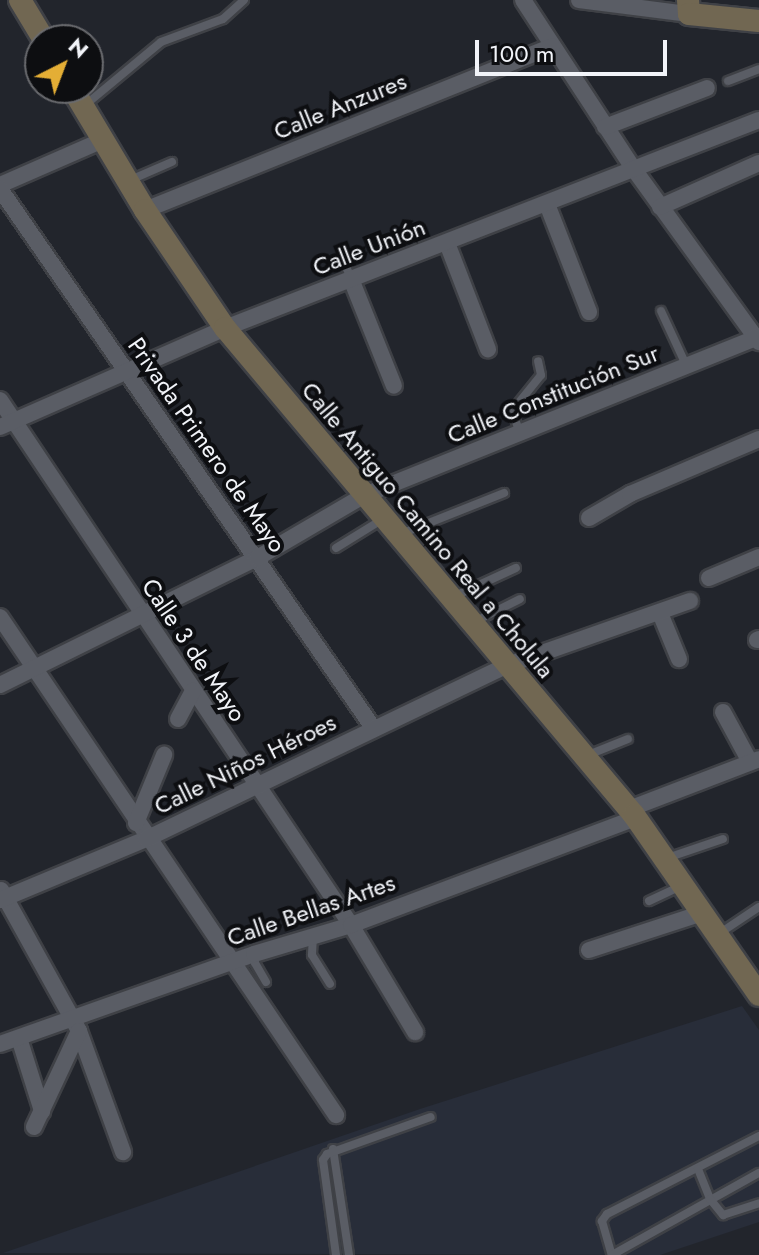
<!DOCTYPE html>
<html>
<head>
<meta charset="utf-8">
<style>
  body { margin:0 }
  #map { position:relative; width:759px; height:1255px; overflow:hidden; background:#22252c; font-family:Jost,sans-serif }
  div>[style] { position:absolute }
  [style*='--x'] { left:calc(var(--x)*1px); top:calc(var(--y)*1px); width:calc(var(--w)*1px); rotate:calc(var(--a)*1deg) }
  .built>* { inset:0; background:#282d39 }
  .roads { filter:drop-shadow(2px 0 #3f4146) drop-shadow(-2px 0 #3f4146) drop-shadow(0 2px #3f4146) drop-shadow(0 -2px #3f4146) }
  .lane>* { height:8px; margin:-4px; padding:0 4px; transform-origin:4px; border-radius:4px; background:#5a5d65 }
  .street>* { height:16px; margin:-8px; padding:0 8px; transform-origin:8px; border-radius:8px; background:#5a5d65 }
  .secondary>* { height:22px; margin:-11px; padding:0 11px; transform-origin:11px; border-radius:11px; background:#716752 }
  span { translate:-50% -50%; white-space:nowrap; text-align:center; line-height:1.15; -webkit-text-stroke:8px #0d0e11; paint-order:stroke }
  .street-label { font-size:24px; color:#f2f4f9 }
  .north { position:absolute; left:24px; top:24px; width:80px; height:80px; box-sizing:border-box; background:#0d0e11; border:2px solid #696a6e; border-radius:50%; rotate:42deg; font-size:22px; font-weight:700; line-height:32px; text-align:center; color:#f2f4f9 }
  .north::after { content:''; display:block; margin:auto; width:28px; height:36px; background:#e4ae35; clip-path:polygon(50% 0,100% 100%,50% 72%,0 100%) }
  .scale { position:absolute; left:475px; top:40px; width:192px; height:36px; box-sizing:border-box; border:4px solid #f2f4f9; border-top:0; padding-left:10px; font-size:24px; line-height:28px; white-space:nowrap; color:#f2f4f9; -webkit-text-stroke:6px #0d0e11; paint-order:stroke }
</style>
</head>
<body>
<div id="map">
  <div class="built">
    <i style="clip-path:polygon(742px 1006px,759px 1030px,759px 1222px,660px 1255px,3px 1253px,420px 1109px)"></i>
  </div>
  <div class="roads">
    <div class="lane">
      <i style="--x:728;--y:81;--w:33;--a:-21"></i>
      <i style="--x:84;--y:106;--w:100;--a:-39.7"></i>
      <i style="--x:161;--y:42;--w:66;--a:-20.4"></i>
      <i style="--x:223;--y:19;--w:28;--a:-42"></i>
      <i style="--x:128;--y:181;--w:48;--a:-23.4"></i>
      <i style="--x:343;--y:259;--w:22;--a:68"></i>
      <i style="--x:661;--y:311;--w:62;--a:65.1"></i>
      <i style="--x:520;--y:433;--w:23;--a:-110"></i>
      <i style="--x:512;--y:411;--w:46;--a:-51.1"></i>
      <i style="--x:541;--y:375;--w:14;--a:-102"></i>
      <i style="--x:401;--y:534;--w:111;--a:-21.7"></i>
      <i style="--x:336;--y:548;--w:55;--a:-31.7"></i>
      <i style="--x:455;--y:596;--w:67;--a:-24.7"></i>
      <i style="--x:476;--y:621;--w:49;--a:-26.6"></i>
      <i style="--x:588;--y:755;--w:43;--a:-21.8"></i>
      <i style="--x:667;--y:858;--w:59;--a:-18.7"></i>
      <i style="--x:649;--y:901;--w:35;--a:-25"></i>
      <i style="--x:720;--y:933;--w:47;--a:-33.7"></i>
      <i style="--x:313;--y:935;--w:20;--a:93"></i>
      <i style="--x:312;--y:955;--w:34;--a:58"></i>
      <i style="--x:254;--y:954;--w:9;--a:84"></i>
      <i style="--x:255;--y:963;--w:22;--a:60"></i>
      <i style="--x:759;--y:1136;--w:171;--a:152.8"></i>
      <i style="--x:607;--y:1214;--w:9;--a:126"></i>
      <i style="--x:602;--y:1221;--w:35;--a:74"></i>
      <i style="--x:612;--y:1255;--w:168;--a:-29.2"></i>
      <i style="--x:333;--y:1149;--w:107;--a:81.4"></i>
      <i style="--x:698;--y:1169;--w:32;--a:68"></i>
      <i style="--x:710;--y:1199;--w:21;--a:51"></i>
      <i style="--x:723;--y:1215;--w:38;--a:-18"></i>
      <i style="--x:336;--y:1255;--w:96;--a:-97.8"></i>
      <i style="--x:323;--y:1160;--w:7;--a:-56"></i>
      <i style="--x:327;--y:1154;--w:110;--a:-19.6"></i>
    </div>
    <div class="street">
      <i style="--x:523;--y:0;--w:201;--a:56.8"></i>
      <i style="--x:633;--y:168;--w:215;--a:54.1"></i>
      <i style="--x:579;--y:0;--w:111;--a:7.3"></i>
      <i style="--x:605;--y:127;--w:109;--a:-20.9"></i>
      <i style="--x:0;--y:185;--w:112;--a:-23.6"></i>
      <i style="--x:0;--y:189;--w:657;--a:55.29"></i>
      <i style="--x:547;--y:204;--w:116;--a:68.7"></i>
      <i style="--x:660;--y:207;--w:108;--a:-24"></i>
      <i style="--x:145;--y:210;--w:439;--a:-21.9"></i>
      <i style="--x:447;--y:243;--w:114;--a:68.9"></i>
      <i style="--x:351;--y:279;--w:115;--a:68.1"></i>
      <i style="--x:0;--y:400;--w:632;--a:56.23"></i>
      <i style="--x:351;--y:925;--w:125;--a:59.1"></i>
      <i style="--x:0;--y:427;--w:246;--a:-23.7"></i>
      <i style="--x:225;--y:328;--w:573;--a:-21.28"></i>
      <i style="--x:589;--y:518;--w:48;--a:-30.3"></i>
      <i style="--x:630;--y:494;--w:140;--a:-23.1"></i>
      <i style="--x:709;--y:578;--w:54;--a:-22.8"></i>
      <i style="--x:660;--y:613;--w:50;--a:67.6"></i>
      <i style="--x:0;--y:617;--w:601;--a:55.99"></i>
      <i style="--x:757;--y:640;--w:2;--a:-27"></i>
      <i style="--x:0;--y:685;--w:287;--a:-26.3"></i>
      <i style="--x:257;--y:558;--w:125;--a:-30.3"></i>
      <i style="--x:365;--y:495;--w:424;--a:-21.9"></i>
      <i style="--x:723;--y:712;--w:57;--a:61.6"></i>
      <i style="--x:178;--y:719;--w:32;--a:-62"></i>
      <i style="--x:629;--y:809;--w:139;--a:-21"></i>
      <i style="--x:136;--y:823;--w:74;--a:-67.6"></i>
      <i style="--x:1;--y:890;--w:161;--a:61"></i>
      <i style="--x:79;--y:1031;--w:129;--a:70"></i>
      <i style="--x:0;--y:900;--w:158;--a:-22.7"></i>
      <i style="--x:146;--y:839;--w:402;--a:-25.7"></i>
      <i style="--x:508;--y:665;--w:193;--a:-19.4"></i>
      <i style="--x:589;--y:950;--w:119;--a:-18.1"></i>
      <i style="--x:19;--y:1038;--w:77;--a:72.5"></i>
      <i style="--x:0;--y:1044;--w:269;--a:-19.5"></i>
      <i style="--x:254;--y:954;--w:101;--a:-16.6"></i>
      <i style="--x:351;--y:925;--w:304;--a:-20.6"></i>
      <i style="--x:34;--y:1127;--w:106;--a:-64.9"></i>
    </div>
    <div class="secondary">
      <i style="--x:20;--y:0;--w:47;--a:59"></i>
      <i style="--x:688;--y:0;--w:14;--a:86"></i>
      <i style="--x:689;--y:14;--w:70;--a:5.7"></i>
      <i style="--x:72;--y:88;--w:142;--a:59.1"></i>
      <i style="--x:145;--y:210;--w:143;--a:55.9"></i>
      <i style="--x:225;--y:328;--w:636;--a:49.98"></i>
      <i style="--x:634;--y:815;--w:219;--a:55.2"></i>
    </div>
  </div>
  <div class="street-label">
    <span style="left:340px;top:106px;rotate:-22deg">Calle Anzures</span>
    <span style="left:369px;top:247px;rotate:-21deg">Calle Unión</span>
    <span style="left:553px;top:394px;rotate:-22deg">Calle Constitución Sur</span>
    <span style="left:207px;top:445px;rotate:55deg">Privada Primero de Mayo</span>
    <span style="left:428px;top:530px;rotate:50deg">Calle Antiguo Camino Real a Cholula</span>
    <span style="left:194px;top:650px;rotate:56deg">Calle 3 de Mayo</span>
    <span style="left:245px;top:764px;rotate:-26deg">Calle Niños Héroes</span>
    <span style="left:311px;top:910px;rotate:-19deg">Calle Bellas Artes</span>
  </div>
  <div class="north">N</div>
  <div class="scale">100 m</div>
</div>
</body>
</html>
